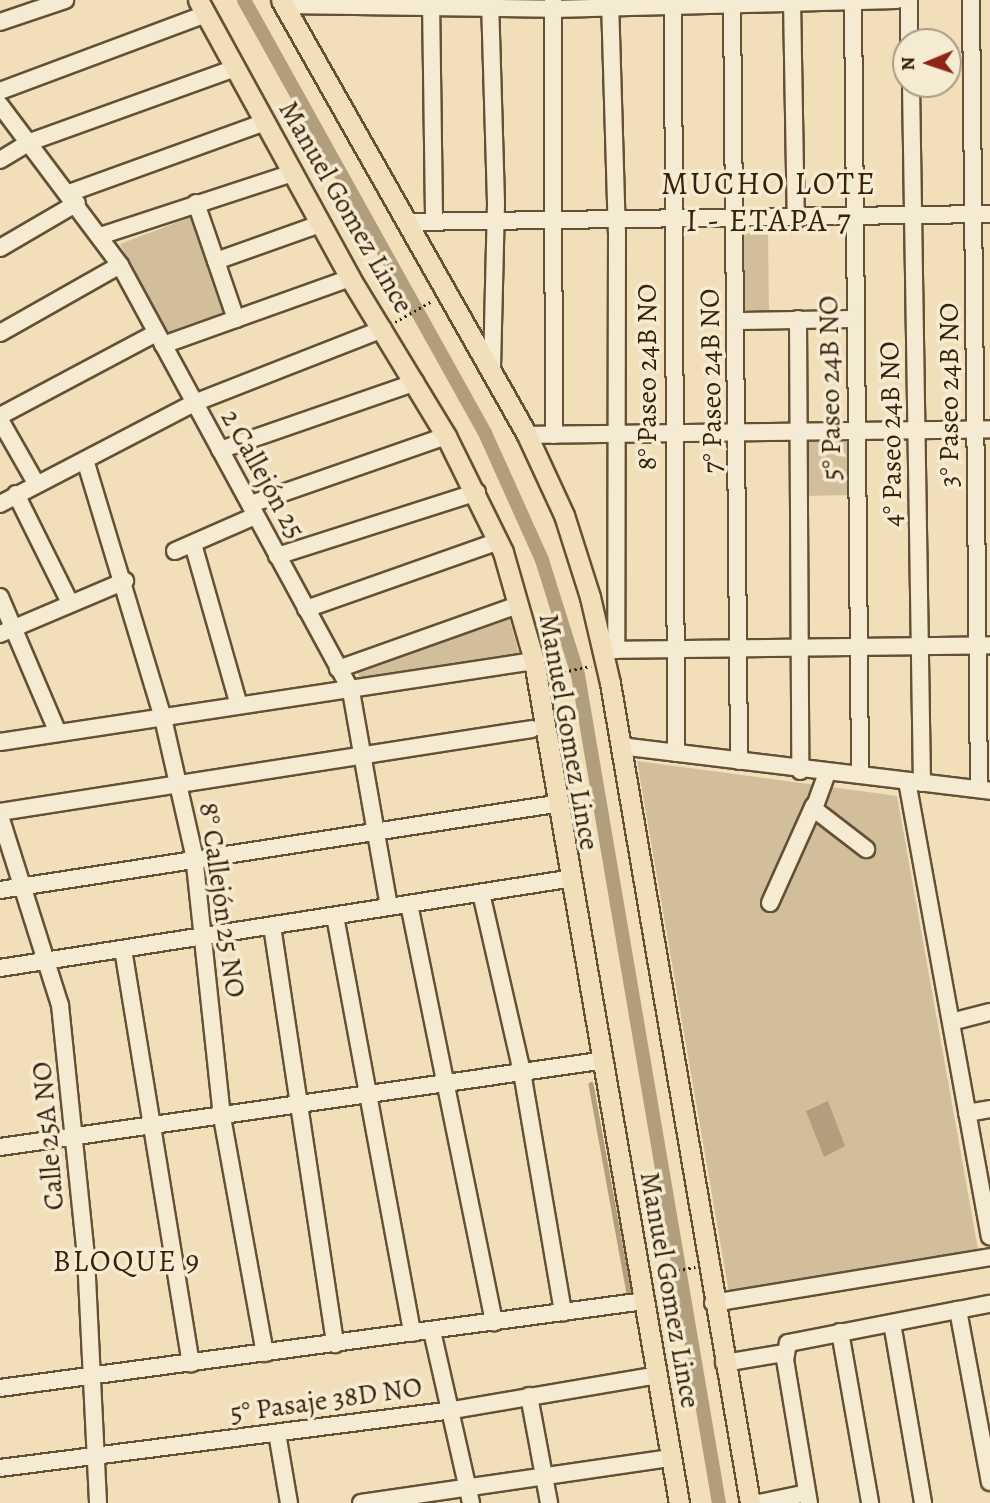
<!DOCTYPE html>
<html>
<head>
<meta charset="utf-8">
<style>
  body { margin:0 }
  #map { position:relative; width:990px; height:1503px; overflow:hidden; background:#f0dfb9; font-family:Alegreya,serif }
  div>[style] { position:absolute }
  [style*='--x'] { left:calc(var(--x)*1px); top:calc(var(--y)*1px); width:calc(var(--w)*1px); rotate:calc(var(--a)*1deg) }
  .green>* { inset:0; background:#d1bf9b }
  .water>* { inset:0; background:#b19e7d }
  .stream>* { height:4.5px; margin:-2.25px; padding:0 2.25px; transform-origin:2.25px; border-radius:2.25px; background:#b19e7d }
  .canal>* { height:14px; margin:-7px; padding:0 7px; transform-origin:7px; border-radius:7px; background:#b19e7d }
  .path>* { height:2.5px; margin-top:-1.25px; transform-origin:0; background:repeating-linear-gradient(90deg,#372109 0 2px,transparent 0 5.5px) }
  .roads { filter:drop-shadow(2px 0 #655035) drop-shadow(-2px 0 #655035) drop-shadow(0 2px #655035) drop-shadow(0 -2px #655035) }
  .minor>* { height:16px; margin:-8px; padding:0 8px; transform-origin:8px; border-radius:8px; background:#f5ead2 }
  .major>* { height:19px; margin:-9.5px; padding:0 9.5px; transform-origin:9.5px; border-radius:9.5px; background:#f0dfb9 }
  span { translate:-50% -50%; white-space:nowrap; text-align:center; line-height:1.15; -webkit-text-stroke:7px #f5ead2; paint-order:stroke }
  .street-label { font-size:28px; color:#372109 }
  .neighbourhood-label { font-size:30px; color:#372109; letter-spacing:2px }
  .quarter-label { font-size:32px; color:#372109; letter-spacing:2px }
  .north { position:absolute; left:892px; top:28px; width:70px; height:70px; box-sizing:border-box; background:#f5ead2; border:2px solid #a99a82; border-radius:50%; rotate:268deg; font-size:19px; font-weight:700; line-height:28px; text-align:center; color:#372109 }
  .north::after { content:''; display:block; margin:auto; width:24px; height:32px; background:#8f2418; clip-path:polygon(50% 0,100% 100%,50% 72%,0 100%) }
</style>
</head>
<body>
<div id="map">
  <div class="green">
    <i style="clip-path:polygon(194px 216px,230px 318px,172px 339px,120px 244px)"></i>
    <i style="clip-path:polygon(740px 233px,768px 233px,769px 316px,741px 316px)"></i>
    <i style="clip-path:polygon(849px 441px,850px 495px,804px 496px,803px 442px)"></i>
    <i style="clip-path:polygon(508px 613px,520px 658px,364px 686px,355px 668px)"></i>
    <i style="clip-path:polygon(637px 761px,897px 796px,978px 1249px,729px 1293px)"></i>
  </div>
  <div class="water">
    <i style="clip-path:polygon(828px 1101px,845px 1146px,824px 1157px,806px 1111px)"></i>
  </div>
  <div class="stream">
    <i style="--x:591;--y:1084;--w:213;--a:79.7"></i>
  </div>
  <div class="canal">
    <i style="--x:244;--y:0;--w:496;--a:60.9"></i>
    <i style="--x:485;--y:433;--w:139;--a:65.8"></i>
    <i style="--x:542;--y:560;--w:121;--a:72.6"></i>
    <i style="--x:578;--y:675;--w:840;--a:80.34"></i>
  </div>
  <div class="path">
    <i style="--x:395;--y:322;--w:43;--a:-29.6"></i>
    <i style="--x:553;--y:674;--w:39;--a:-12"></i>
    <i style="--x:656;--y:1274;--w:40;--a:-10"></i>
  </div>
  <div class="roads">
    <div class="minor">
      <i style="--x:431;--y:0;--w:221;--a:89.2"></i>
      <i style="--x:490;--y:0;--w:204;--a:88.3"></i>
      <i style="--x:496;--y:204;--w:167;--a:91.4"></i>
      <i style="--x:553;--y:0;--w:435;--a:89.9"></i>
      <i style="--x:610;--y:0;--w:232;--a:88.3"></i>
      <i style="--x:617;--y:232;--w:418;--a:90.1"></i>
      <i style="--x:673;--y:0;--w:753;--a:89.77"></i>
      <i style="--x:732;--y:0;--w:761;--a:89.47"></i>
      <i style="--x:792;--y:0;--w:220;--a:89"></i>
      <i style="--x:853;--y:0;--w:775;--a:89.48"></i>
      <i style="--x:909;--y:0;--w:42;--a:90"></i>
      <i style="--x:971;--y:0;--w:789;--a:89.42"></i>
      <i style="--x:283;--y:5;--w:270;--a:0.8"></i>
      <i style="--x:553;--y:9;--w:344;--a:-1.5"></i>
      <i style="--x:0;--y:22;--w:69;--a:-18.7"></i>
      <i style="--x:911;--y:84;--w:699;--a:89.1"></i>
      <i style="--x:0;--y:91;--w:220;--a:-20.5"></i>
      <i style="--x:0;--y:105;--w:200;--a:53.1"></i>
      <i style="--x:120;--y:265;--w:485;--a:61.5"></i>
      <i style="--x:351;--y:691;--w:219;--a:80"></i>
      <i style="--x:0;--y:160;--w:35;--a:-31"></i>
      <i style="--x:30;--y:142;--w:219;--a:-19.8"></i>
      <i style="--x:69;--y:193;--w:208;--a:-19.9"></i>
      <i style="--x:196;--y:203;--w:123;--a:71"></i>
      <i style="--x:407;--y:222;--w:583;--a:-0.79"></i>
      <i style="--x:100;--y:236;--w:203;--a:-18.1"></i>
      <i style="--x:0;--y:248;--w:89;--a:-30.3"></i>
      <i style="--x:216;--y:261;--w:110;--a:-19.6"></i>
      <i style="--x:798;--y:319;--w:452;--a:89.7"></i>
      <i style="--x:736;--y:321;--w:120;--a:-1"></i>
      <i style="--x:0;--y:333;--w:138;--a:-29.5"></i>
      <i style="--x:163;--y:345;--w:199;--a:-19.7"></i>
      <i style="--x:0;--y:416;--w:177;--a:-28"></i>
      <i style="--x:0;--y:420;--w:73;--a:60.3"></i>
      <i style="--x:527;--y:435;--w:463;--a:-0.7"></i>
      <i style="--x:220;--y:450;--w:207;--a:-19.1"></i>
      <i style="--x:86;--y:463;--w:266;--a:73.2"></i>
      <i style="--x:163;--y:718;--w:140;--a:77.2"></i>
      <i style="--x:194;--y:855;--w:263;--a:83.9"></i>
      <i style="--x:222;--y:1117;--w:240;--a:79.7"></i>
      <i style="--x:16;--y:494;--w:122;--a:63.6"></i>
      <i style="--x:0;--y:504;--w:219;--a:-27.5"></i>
      <i style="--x:194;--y:403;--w:203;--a:-21.4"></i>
      <i style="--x:251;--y:504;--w:207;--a:-19.2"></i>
      <i style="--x:193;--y:544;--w:167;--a:74.1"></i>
      <i style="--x:175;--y:551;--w:87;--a:-23.6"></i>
      <i style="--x:277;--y:556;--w:210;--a:-17.7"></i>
      <i style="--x:0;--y:597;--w:148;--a:66.9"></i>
      <i style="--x:306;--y:609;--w:205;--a:-19.4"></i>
      <i style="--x:0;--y:634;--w:136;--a:-23"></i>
      <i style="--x:608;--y:650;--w:382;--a:-0.7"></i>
      <i style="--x:338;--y:669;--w:191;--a:-19.6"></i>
      <i style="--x:0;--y:742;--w:540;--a:-8.63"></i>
      <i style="--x:620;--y:746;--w:373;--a:6.9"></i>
      <i style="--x:827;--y:773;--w:38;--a:110"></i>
      <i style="--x:814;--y:809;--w:66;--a:37.6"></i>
      <i style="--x:907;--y:781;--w:463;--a:79.7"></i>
      <i style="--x:0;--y:812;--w:538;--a:-8.87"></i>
      <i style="--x:0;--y:816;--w:198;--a:72.4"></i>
      <i style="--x:60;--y:1005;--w:253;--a:84.1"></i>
      <i style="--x:86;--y:1257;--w:246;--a:87.2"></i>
      <i style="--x:0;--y:890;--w:562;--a:-8.81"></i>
      <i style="--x:481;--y:893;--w:184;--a:77.1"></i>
      <i style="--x:522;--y:1072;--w:244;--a:80.3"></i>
      <i style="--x:770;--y:903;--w:107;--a:-65.8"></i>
      <i style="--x:409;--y:904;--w:427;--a:78.5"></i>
      <i style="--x:335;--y:916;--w:424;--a:79.5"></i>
      <i style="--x:272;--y:926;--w:423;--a:81.4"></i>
      <i style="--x:123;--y:949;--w:420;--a:80.7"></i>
      <i style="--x:0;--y:968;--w:574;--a:-8.92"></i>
      <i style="--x:951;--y:1022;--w:40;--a:-14.4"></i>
      <i style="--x:967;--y:1113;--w:23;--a:-10"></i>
      <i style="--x:0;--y:1147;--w:605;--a:-8.17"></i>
      <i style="--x:713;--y:1303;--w:281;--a:-9.4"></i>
      <i style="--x:958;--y:1310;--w:33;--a:-11"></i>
      <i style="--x:892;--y:1323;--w:183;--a:80.2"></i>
      <i style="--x:432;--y:1331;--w:176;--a:77.2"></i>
      <i style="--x:840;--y:1332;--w:174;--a:80"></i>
      <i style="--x:724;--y:1363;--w:61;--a:-9.5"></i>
      <i style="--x:0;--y:1388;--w:650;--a:-7.69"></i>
      <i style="--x:529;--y:1396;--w:109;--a:79.4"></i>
      <i style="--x:277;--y:1433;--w:71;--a:80.3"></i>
      <i style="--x:0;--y:1468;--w:451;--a:-7.3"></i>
      <i style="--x:447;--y:1411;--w:213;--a:-9.7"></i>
      <i style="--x:361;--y:1503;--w:313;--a:-8.3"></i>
      <i style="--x:759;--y:1503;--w:49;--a:-11.8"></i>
      <i style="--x:809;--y:1503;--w:145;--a:-99.5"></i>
      <i style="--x:785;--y:1360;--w:17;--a:-80"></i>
      <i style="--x:788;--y:1343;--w:173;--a:-11"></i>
      <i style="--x:958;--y:1310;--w:175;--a:79.5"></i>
    </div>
    <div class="major">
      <i style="--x:198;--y:0;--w:317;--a:61.3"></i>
      <i style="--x:350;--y:278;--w:185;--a:58.7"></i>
      <i style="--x:446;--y:436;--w:129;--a:63.8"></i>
      <i style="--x:503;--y:552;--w:113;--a:74.1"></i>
      <i style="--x:534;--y:661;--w:854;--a:80.23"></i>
      <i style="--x:281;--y:0;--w:500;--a:60.5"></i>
      <i style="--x:527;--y:435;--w:88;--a:65.2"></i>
      <i style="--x:564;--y:515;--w:86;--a:72.4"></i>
      <i style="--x:590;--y:597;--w:88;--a:76.9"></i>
      <i style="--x:610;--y:683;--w:832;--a:80.31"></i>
    </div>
  </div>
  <div class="street-label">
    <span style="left:346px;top:207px;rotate:60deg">Manuel Gomez Lince</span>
    <span style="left:647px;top:377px;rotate:-90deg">8° Paseo 24B NO</span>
    <span style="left:711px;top:381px;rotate:-91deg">7° Paseo 24B NO</span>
    <span style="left:830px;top:388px;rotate:-91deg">5° Paseo 24B NO</span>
    <span style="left:949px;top:395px;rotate:-90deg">3° Paseo 24B NO</span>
    <span style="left:891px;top:434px;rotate:-91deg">4° Paseo 24B NO</span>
    <span style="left:263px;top:474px;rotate:61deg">2 Callejón 25</span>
    <span style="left:569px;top:732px;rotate:80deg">Manuel Gomez Lince</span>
    <span style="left:222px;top:900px;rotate:82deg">8° Callejón 25 NO</span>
    <span style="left:48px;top:1136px;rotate:-95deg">Calle 25A NO</span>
    <span style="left:670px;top:1290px;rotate:80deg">Manuel Gomez Lince</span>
    <span style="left:326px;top:1400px;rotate:-8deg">5° Pasaje 38D NO</span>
  </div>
  <div class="neighbourhood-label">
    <span style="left:127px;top:1261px">BLOQUE 9</span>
  </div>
  <div class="quarter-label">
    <span style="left:769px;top:202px">MUCHO LOTE<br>I - ETAPA 7</span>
  </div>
  <div class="north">N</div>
</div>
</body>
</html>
